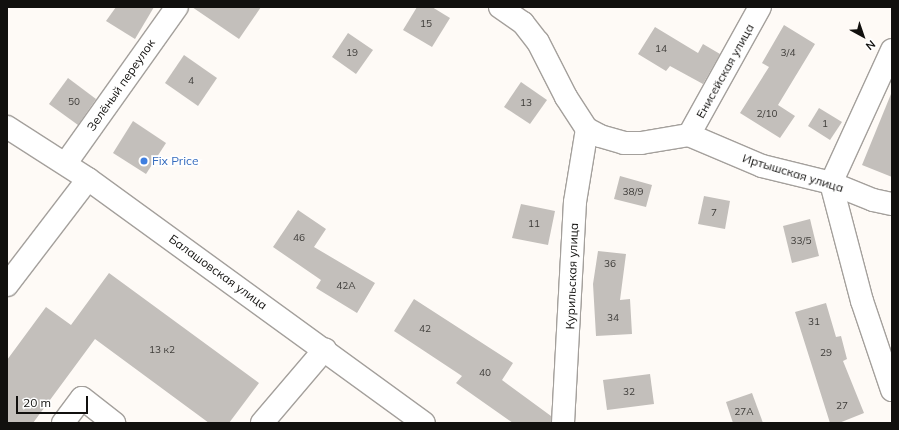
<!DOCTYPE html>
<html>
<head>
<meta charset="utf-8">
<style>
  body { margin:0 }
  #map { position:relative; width:899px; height:430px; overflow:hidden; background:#fefaf6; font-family:Mulish,sans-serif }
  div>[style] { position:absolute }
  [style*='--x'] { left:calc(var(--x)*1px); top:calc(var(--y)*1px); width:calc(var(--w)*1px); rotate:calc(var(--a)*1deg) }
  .building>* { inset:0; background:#c3bfbb }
  .roads { filter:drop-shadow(1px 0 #a4a09c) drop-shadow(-1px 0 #a4a09c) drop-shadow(0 1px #a4a09c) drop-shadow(0 -1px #a4a09c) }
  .minor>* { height:22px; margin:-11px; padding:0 11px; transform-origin:11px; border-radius:11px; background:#fff }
  .dots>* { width:11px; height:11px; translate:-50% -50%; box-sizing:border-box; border:2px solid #fff; border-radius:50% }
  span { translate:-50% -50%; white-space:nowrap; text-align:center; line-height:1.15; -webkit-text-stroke:3.5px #fff; paint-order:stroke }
  .number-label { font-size:10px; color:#3e3c39 }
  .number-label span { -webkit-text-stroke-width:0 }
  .street-label { font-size:12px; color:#11100e }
  .shop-label { font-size:12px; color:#366cbe }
  .left { translate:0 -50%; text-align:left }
  .frame { position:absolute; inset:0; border:8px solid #11100e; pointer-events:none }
  .north { position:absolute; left:843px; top:16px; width:40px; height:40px; -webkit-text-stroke:3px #fff; paint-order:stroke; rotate:140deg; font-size:11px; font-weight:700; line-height:16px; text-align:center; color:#11100e }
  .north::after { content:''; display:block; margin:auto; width:14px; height:18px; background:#11100e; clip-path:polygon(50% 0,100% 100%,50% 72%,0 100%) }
  .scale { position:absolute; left:16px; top:396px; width:72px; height:18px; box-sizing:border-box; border:2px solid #11100e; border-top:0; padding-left:5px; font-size:12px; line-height:14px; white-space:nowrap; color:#11100e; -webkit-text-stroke:3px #fff; paint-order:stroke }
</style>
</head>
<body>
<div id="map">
  <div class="building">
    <i style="clip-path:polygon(116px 7px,154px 7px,135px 39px,106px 21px)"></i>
    <i style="clip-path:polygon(192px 7px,261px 7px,239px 39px)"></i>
    <i style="clip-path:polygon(417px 7px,432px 7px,450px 18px,432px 47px,403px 30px)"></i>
    <i style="clip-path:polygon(784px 25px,815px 44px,778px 105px,795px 116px,780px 138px,740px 113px,769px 67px,762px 63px)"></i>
    <i style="clip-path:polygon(655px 27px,698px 53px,703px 44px,720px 54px,703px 84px,670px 66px,666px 71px,638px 54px)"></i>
    <i style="clip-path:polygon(348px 33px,373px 50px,356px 74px,332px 57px)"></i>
    <i style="clip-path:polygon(184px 55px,217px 78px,198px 106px,165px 83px)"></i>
    <i style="clip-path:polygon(68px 78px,96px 99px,78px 125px,49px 104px)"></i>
    <i style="clip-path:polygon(521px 82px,547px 100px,530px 124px,504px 107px)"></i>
    <i style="clip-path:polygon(891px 94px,892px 94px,892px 177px,862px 165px)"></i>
    <i style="clip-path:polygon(819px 108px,842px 122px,830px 140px,808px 126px)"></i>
    <i style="clip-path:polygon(133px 121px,166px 143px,146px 174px,113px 153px)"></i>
    <i style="clip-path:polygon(620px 176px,652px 185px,646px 207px,614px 199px)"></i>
    <i style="clip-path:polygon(704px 196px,730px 201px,725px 229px,698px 224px)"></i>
    <i style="clip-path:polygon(521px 204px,555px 211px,548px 245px,512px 238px)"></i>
    <i style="clip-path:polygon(298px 210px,326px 229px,314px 247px,375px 283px,357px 313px,316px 288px,321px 280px,273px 247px)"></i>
    <i style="clip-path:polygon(810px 219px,819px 256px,792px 263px,783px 226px)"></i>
    <i style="clip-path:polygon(598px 251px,626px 254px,620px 300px,630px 299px,632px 334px,596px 336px,593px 284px)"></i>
    <i style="clip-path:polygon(109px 273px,259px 383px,229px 423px,209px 423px,95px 339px,33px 423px,7px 423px,7px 360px,46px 307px,71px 325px)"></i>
    <i style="clip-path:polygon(414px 299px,513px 363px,502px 380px,551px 416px,551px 423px,513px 423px,456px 383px,462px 376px,394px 331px)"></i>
    <i style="clip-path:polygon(826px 303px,836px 337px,841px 336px,847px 359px,843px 361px,864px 413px,839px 423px,830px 423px,795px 312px)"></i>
    <i style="clip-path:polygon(650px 374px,654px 404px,607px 410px,603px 380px)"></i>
    <i style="clip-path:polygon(752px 393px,763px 423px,733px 423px,726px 402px)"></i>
  </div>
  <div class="roads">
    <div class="minor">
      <i style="--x:500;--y:7;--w:28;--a:35"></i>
      <i style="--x:523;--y:23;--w:24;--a:52"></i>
      <i style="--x:538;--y:42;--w:62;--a:63"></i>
      <i style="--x:566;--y:97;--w:38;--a:57"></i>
      <i style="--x:587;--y:129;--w:15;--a:28"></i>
      <i style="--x:600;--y:136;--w:25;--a:16"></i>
      <i style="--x:624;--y:143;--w:17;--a:0"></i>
      <i style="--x:641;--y:143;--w:49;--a:-9.5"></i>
      <i style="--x:689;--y:135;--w:79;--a:23"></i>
      <i style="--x:762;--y:166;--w:71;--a:13.8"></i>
      <i style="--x:831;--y:183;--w:45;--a:22"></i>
      <i style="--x:873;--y:200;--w:19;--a:12"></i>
      <i style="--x:892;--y:50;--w:146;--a:114.6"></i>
      <i style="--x:831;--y:183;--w:122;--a:75.3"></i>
      <i style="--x:862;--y:301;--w:94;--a:71.4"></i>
      <i style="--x:7;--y:127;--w:96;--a:32.7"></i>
      <i style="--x:88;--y:179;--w:415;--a:36"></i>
      <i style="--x:689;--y:135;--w:146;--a:-61"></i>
      <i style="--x:66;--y:163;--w:191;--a:-54.6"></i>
      <i style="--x:7;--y:285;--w:133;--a:-52.6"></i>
      <i style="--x:63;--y:423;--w:31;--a:-53"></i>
      <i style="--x:82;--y:398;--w:41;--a:38"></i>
      <i style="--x:262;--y:423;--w:97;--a:-49.6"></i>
      <i style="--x:563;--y:423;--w:221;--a:-86.9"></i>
      <i style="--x:575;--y:202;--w:74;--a:-80.7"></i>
    </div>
  </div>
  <div class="dots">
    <i style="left:144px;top:161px;background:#3f7fe0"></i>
  </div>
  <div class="number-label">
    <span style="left:426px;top:24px">15</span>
    <span style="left:661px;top:49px">14</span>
    <span style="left:352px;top:53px">19</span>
    <span style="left:788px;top:53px">3/4</span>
    <span style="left:191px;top:81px">4</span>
    <span style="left:74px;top:102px">50</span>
    <span style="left:526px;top:103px">13</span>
    <span style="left:767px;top:114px">2/10</span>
    <span style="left:825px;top:124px">1</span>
    <span style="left:633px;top:192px">38/9</span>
    <span style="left:714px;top:213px">7</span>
    <span style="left:534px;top:224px">11</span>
    <span style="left:299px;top:238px">46</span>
    <span style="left:801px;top:241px">33/5</span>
    <span style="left:610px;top:264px">36</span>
    <span style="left:346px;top:286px">42А</span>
    <span style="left:613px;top:318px">34</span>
    <span style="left:814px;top:322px">31</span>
    <span style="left:425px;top:329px">42</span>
    <span style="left:162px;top:350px">13 к2</span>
    <span style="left:826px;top:353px">29</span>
    <span style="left:485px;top:373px">40</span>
    <span style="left:629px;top:392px">32</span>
    <span style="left:842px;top:406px">27</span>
    <span style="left:744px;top:412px">27А</span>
  </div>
  <div class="street-label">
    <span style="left:725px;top:71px;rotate:-61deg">Енисейская улица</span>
    <span style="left:121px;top:85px;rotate:-55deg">Зелёный переулок</span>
    <span style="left:793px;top:173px;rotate:17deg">Иртышская улица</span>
    <span style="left:218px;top:272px;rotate:36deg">Балашовская улица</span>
    <span style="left:572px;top:276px;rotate:-88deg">Курильская улица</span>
  </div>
  <div class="shop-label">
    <span class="left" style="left:152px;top:161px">Fix Price</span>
  </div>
  <div class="frame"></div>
  <div class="north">N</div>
  <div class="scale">20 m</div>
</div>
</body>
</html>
